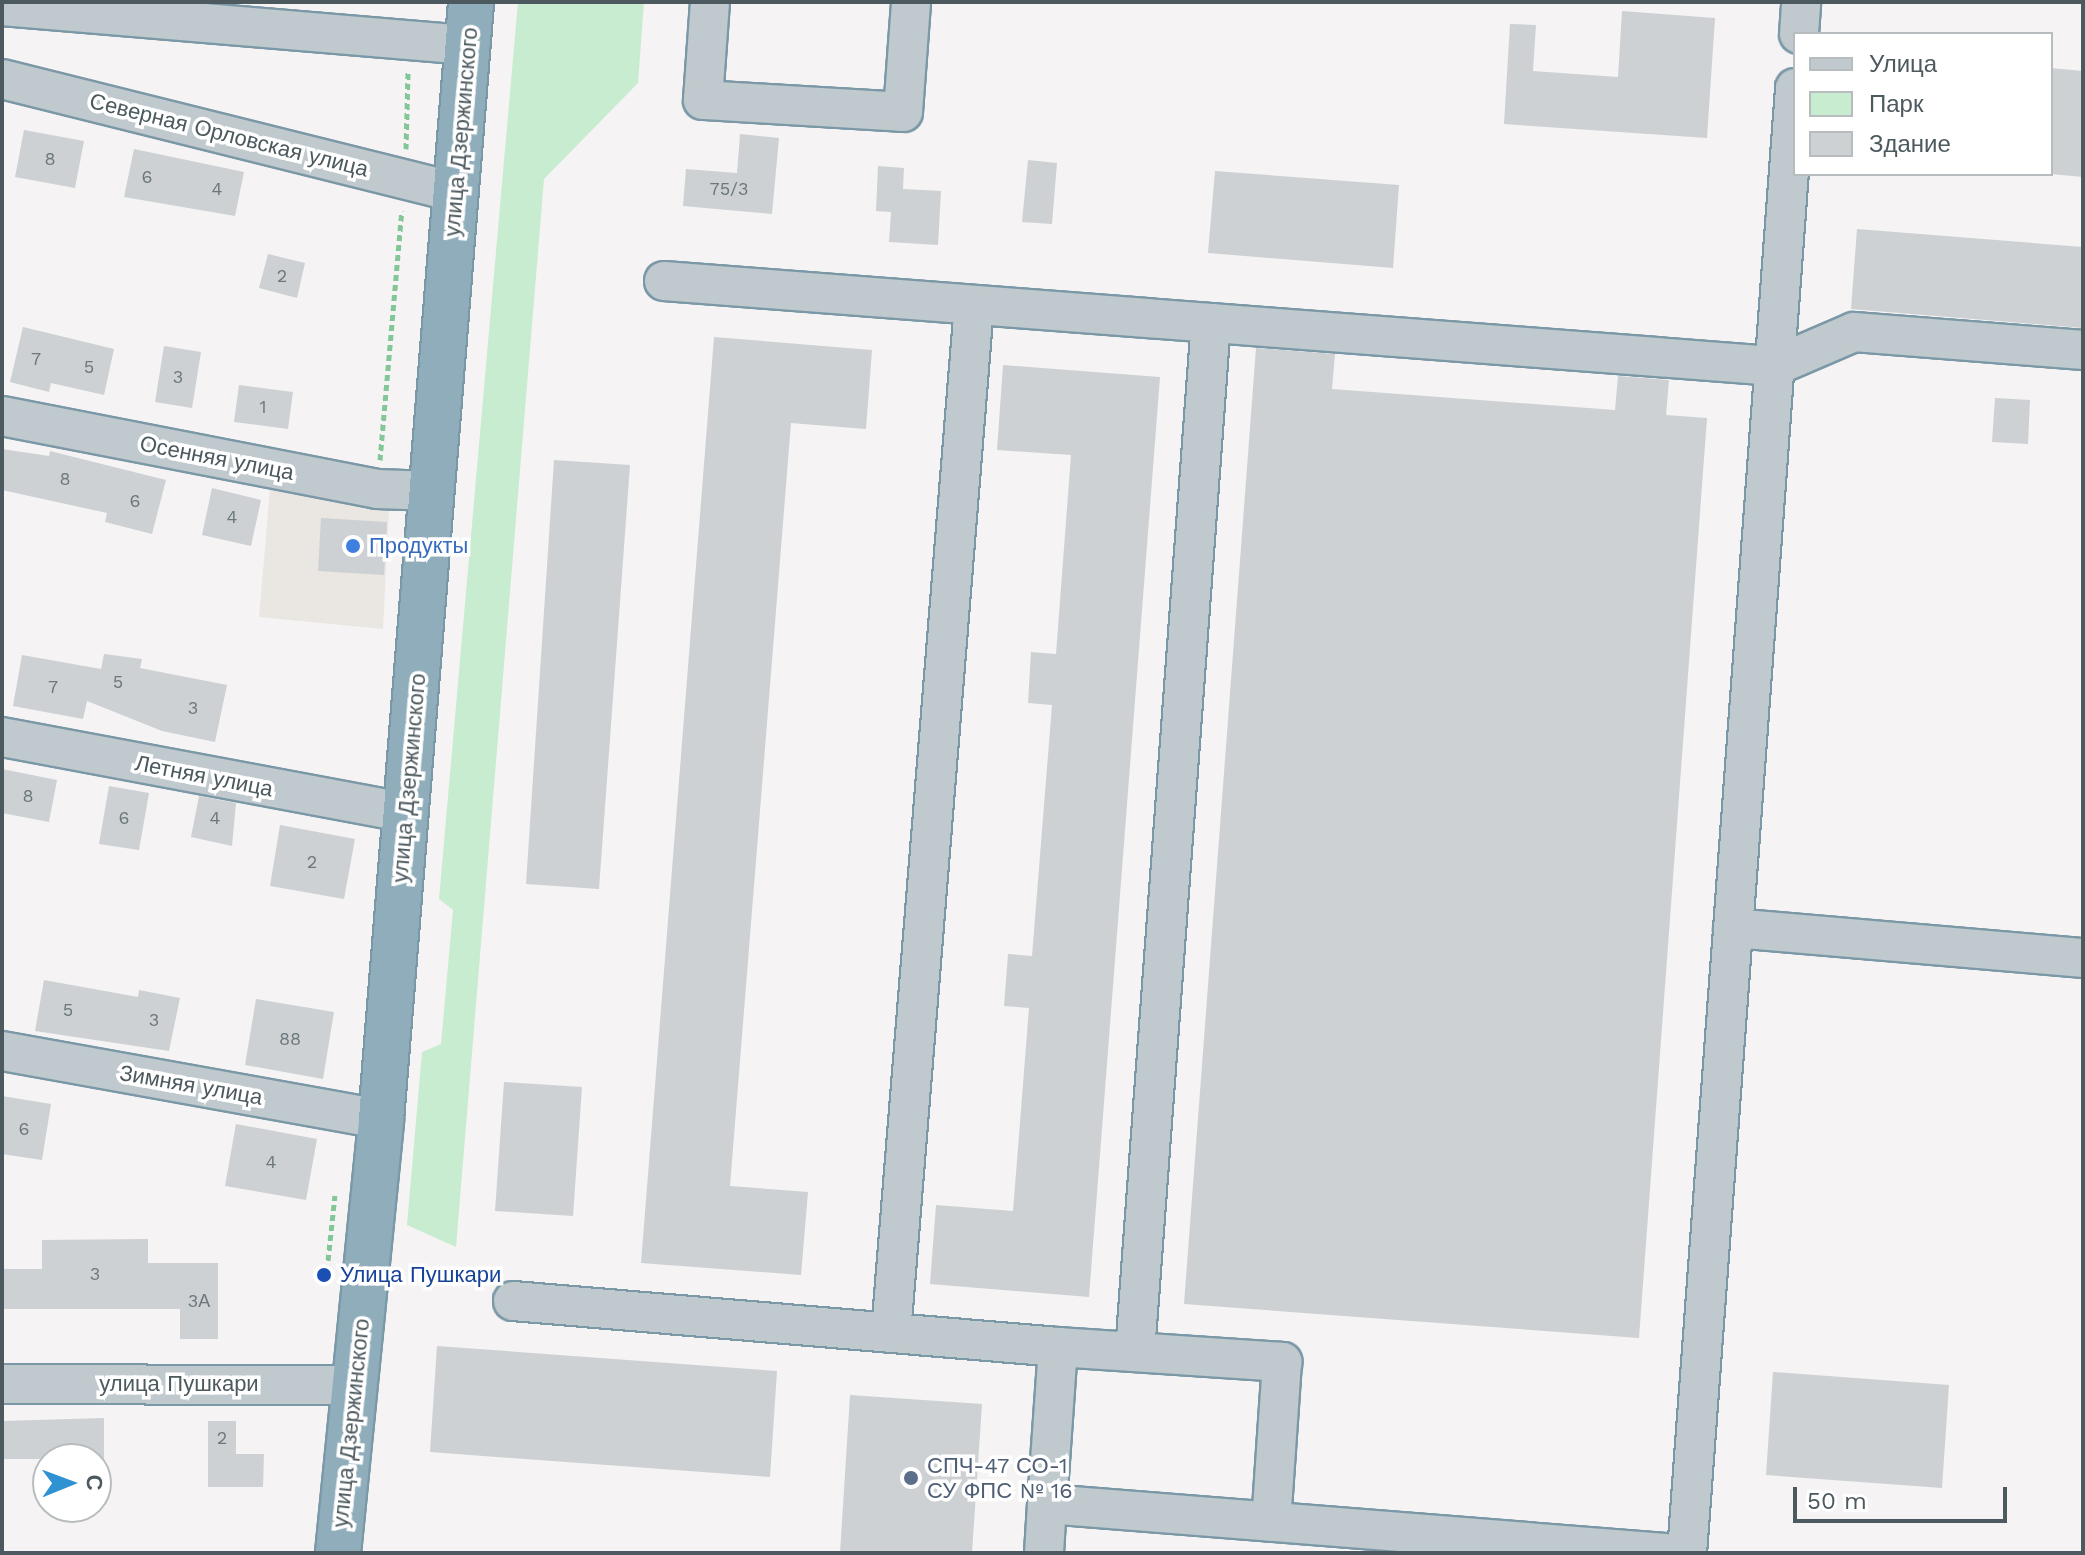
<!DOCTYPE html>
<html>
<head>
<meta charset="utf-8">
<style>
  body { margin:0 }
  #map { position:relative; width:2085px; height:1555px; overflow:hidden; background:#f5f3f3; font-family:"Work Sans",sans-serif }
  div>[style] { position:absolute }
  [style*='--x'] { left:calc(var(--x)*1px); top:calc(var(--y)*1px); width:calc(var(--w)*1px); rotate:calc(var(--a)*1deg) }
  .commercial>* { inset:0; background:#eae6e1 }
  .green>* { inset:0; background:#c7eccf }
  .building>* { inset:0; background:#cdd1d4 }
  .path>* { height:5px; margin-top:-2.5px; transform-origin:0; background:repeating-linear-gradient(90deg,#83c799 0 6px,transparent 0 10px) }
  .roads { filter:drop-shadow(2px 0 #7b98a7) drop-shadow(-2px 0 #7b98a7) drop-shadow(0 2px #7b98a7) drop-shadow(0 -2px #7b98a7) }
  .minor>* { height:38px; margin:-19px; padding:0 19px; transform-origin:19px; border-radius:19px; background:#c0c9cd }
  .highway>* { height:44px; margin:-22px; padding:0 22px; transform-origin:22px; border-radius:22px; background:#90adbb }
  .dots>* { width:22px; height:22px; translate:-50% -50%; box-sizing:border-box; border:4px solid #fff; border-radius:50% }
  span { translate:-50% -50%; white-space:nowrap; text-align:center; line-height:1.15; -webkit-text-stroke:7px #fff; paint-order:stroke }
  .number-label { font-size:18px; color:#6c777c }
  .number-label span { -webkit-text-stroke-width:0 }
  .street-label { font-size:22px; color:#4c595e }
  .shop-label { font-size:22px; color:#366cbe }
  .left { translate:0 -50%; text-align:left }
  .transit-label { font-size:22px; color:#164399 }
  .service-label { font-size:22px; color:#4e5e75 }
  .frame { position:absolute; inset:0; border:4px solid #4c595e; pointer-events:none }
  .legend { position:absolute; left:1793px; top:32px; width:260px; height:144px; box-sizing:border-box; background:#fff; border:2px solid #b7bdbf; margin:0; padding:10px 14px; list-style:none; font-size:24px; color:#4c595e }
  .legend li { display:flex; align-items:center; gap:16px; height:40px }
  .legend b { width:40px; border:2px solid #b7bdbf }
  .north { position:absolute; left:32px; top:1443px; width:80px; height:80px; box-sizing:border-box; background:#fff; border:2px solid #b7bdbf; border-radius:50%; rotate:89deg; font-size:22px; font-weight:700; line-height:32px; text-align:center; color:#4c595e }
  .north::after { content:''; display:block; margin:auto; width:28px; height:36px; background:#2f93d3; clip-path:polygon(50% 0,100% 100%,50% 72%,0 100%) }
  .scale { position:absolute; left:1793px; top:1487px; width:214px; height:36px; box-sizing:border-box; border:4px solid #4c595e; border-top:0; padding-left:10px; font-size:24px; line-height:28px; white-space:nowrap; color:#4c595e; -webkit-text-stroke:6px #fff; paint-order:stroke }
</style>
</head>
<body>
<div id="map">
  <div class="commercial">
    <i style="clip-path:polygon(270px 490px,389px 508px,383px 629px,259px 617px)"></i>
  </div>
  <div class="green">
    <i style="clip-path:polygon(518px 2px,644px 2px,638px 83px,544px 179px,456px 1247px,407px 1225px,422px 1052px,441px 1044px,453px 910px,439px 899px)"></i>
  </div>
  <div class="building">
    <i style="clip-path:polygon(1622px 11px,1715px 18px,1707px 138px,1504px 124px,1510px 24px,1536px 25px,1533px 71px,1618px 77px)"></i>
    <i style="clip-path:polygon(2051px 68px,2083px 71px,2083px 177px,2051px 174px)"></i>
    <i style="clip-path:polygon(24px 130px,84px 141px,75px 188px,15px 177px)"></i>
    <i style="clip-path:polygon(740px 134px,779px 138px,772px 214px,683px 206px,686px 169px,737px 173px)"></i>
    <i style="clip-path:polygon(134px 149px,244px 172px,235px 216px,124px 197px)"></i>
    <i style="clip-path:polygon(1028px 160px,1057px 163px,1052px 224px,1022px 222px)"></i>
    <i style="clip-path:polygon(878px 166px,904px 168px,903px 189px,941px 191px,938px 245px,889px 242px,891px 212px,876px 211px)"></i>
    <i style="clip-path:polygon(1215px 171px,1399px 185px,1393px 268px,1208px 253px)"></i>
    <i style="clip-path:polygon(1857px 229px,2083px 247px,2083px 328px,1851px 309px)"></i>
    <i style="clip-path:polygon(268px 254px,305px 263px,297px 298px,259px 288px)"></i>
    <i style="clip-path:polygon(23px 327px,114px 349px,104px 395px,51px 383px,49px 392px,10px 382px)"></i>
    <i style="clip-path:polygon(714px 337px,872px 350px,866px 429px,791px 423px,730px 1186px,808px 1192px,801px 1275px,641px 1263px)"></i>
    <i style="clip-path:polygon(164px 346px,201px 352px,192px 408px,155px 402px)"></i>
    <i style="clip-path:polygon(1256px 348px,1335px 354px,1332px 389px,1615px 410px,1618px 376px,1669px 380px,1666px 415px,1707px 418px,1639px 1338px,1184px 1304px)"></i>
    <i style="clip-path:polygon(1003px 365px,1160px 377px,1089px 1297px,930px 1284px,936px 1205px,1013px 1211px,1029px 1008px,1004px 1006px,1008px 954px,1032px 956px,1052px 705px,1028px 703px,1031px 652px,1056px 654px,1071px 455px,997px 450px)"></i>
    <i style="clip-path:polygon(239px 385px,293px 392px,288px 429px,234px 422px)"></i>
    <i style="clip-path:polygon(1995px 398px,2030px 400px,2028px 444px,1992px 442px)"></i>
    <i style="clip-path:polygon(2px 449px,49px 456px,50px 451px,166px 480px,152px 534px,105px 522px,107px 513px,2px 490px)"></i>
    <i style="clip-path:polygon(554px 460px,630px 465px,599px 889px,526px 884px)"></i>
    <i style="clip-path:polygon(212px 488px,261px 500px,251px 546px,202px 535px)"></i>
    <i style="clip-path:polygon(321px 518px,387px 522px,384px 575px,318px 571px)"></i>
    <i style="clip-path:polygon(104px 654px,142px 659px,140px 668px,227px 685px,215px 742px,162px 731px,87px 701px,83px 719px,13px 706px,22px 655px,101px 669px)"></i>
    <i style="clip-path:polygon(2px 769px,57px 780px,49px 822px,2px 813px)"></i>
    <i style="clip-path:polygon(109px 786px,149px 793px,139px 850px,99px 844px)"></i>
    <i style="clip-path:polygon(199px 796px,236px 803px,232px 846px,191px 837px)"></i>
    <i style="clip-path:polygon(280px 825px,355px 839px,344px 899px,270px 886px)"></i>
    <i style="clip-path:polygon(44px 980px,138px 997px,139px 990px,180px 998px,169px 1051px,35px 1031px)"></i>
    <i style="clip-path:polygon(256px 999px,334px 1012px,323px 1079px,245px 1065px)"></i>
    <i style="clip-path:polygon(504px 1082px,582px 1087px,573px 1216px,495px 1211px)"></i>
    <i style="clip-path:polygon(2px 1096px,51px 1104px,42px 1160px,2px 1154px)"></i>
    <i style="clip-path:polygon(236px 1124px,317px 1139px,306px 1200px,225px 1186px)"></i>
    <i style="clip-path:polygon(148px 1239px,148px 1263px,218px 1263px,218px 1339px,180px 1339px,180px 1309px,2px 1309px,2px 1269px,42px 1269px,42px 1240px)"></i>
    <i style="clip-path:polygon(437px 1346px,777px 1371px,770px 1477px,430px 1452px)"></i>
    <i style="clip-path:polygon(1773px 1372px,1949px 1385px,1942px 1488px,1766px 1475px)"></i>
    <i style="clip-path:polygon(850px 1395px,982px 1404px,972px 1553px,840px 1553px)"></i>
    <i style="clip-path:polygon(104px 1418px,104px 1459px,2px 1459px,2px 1421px)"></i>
    <i style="clip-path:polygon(208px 1421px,236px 1421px,236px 1454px,264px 1454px,263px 1487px,208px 1487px)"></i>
  </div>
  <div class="path">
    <i style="--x:406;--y:149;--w:78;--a:-88.5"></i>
    <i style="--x:380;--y:460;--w:250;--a:-85"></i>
    <i style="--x:326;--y:1280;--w:85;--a:-84"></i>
  </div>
  <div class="roads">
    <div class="minor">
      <i style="--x:710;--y:2;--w:98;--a:94.1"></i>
      <i style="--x:703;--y:100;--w:200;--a:3.4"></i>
      <i style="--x:903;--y:112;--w:110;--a:-85.8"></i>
      <i style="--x:2;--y:6;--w:468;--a:4.8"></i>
      <i style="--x:1799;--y:34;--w:32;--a:-86"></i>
      <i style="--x:2;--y:79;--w:468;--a:14"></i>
      <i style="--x:664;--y:281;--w:1114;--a:4.38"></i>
      <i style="--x:1775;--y:366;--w:86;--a:-23.3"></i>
      <i style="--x:1854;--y:332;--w:230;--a:4.5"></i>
      <i style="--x:2;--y:416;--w:382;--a:11"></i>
      <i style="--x:377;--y:489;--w:56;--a:2"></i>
      <i style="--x:2;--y:737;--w:412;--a:10.6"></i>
      <i style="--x:1733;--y:928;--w:351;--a:4.9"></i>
      <i style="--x:2;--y:1051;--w:385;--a:10.2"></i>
      <i style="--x:513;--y:1301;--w:547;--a:4.82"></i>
      <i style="--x:1058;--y:1347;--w:157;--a:94"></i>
      <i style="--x:1047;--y:1504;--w:620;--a:4.53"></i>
      <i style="--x:891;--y:1333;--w:1031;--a:-85.38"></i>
      <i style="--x:1058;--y:1347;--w:225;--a:3.8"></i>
      <i style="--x:1282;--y:1362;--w:160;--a:93.9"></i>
      <i style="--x:1135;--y:1352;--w:1032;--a:-85.78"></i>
      <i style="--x:2;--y:1384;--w:353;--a:0.2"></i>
      <i style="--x:1044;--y:1553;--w:49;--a:-86.5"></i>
      <i style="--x:1687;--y:1553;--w:1469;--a:-85.78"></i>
    </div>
    <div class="highway">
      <i style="--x:338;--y:1553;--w:436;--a:-84.3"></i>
      <i style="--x:381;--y:1119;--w:1121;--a:-85.39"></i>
    </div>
  </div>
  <div class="dots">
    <i style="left:353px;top:546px;background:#3f7fe0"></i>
    <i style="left:324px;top:1275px;background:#1a4fb4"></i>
    <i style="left:911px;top:1478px;background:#5c6f8a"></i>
  </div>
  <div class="number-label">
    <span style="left:50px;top:159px">8</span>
    <span style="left:147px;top:177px">6</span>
    <span style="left:217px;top:189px">4</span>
    <span style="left:729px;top:189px">75/3</span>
    <span style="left:282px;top:276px">2</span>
    <span style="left:36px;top:359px">7</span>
    <span style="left:89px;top:367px">5</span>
    <span style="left:178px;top:377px">3</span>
    <span style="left:263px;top:407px">1</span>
    <span style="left:65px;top:479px">8</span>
    <span style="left:135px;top:501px">6</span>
    <span style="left:232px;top:517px">4</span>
    <span style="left:118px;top:682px">5</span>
    <span style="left:53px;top:687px">7</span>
    <span style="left:193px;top:708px">3</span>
    <span style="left:28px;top:796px">8</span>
    <span style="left:124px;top:818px">6</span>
    <span style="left:215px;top:818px">4</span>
    <span style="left:312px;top:862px">2</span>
    <span style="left:68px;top:1010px">5</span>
    <span style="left:154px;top:1020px">3</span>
    <span style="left:290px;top:1039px">88</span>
    <span style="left:24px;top:1129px">6</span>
    <span style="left:271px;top:1162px">4</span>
    <span style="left:95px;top:1274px">3</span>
    <span style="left:199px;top:1301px">3А</span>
    <span style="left:222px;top:1438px">2</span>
  </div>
  <div class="street-label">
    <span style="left:461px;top:132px;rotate:-85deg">улица Дзержинского</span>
    <span style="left:229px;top:135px;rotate:14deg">Северная Орловская улица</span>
    <span style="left:217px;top:458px;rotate:11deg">Осенняя улица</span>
    <span style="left:204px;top:776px;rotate:11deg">Летняя улица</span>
    <span style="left:409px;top:778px;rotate:-85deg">улица Дзержинского</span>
    <span style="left:191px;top:1085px;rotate:10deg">Зимняя улица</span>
    <span style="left:179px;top:1384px">улица Пушкари</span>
    <span style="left:351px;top:1423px;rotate:-84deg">улица Дзержинского</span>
  </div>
  <div class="shop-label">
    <span class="left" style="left:369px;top:546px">Продукты</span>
  </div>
  <div class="transit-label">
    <span class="left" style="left:340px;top:1275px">Улица Пушкари</span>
  </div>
  <div class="service-label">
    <span class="left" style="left:927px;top:1478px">СПЧ-47 СО-1<br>СУ ФПС № 16</span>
  </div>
  <div class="frame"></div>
  <ul class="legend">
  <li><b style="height:10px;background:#c0c9cd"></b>Улица</li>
  <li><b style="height:22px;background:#c7eccf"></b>Парк</li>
  <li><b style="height:22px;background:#cdd1d4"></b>Здание</li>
  </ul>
  <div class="north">С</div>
  <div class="scale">50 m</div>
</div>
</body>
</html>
